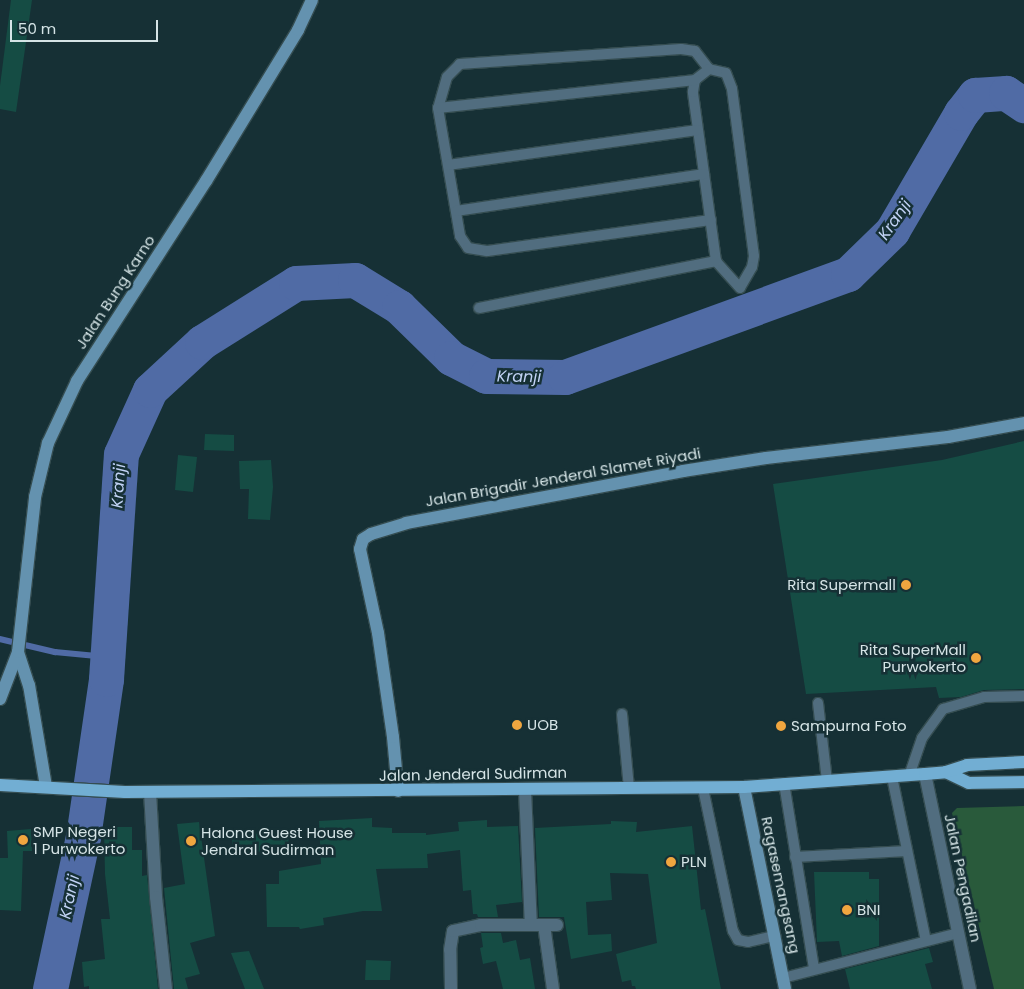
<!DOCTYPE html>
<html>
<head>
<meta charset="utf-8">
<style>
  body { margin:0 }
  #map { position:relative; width:1024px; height:989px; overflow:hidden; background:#163035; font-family:Poppins,sans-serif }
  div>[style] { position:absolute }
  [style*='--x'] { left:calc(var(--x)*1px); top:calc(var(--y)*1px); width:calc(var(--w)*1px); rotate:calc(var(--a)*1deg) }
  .green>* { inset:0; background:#295a3b }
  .stream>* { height:5.5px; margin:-2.75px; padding:0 2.75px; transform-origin:2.75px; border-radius:2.75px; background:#506ba5 }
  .river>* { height:35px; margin:-17.5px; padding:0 17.5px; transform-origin:17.5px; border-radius:17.5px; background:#506ba5 }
  .building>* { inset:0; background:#154c44 }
  .roads { filter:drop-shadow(1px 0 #354d51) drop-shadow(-1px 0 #354d51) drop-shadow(0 1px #354d51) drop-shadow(0 -1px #354d51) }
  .lane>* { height:10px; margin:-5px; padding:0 5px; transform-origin:5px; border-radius:5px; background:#516d7f }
  .street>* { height:12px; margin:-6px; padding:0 6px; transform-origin:6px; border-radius:6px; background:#516d7f }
  .secondary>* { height:12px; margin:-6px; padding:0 6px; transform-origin:6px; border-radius:6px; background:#6492af }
  .primary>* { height:12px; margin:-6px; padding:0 6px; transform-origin:6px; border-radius:6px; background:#72aed3 }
  .dots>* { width:14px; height:14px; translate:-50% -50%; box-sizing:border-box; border:2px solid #163035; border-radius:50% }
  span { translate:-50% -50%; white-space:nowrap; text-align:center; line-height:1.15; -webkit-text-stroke:5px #163035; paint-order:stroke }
  .street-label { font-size:15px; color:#d5e4e6 }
  .poi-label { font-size:15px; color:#d5e4e6 }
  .right { translate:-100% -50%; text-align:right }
  .left { translate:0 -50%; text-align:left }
  .water-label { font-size:16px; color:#c2d3f5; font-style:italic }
  .scale { position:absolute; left:10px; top:20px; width:148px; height:22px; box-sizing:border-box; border:2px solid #d5e4e6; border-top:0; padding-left:6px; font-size:15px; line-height:18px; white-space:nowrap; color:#d5e4e6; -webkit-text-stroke:4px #163035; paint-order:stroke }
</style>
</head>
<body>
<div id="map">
  <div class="green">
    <i style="clip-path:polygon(1024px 806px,1024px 989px,994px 989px,952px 813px,957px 808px)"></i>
  </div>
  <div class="stream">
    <i style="--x:0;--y:639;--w:57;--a:13.3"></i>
    <i style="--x:55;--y:652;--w:52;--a:5.5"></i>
  </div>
  <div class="river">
    <i style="--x:50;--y:989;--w:156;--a:-77.8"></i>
    <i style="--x:83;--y:837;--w:160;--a:-81.7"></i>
    <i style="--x:106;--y:679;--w:225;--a:-86.2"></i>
    <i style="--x:121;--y:454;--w:70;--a:-65.6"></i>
    <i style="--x:150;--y:390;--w:71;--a:-42.7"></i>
    <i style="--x:202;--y:342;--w:111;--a:-32.1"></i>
    <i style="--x:296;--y:283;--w:59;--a:-2.9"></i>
    <i style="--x:355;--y:280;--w:52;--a:31.5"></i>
    <i style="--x:399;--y:307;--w:73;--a:44.4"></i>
    <i style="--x:451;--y:358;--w:39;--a:27"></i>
    <i style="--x:486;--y:376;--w:79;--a:0.7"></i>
    <i style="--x:565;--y:377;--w:301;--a:-20"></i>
    <i style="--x:848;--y:274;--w:62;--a:-44.3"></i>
    <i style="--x:892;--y:231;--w:137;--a:-59.7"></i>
    <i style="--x:961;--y:113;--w:23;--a:-52"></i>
    <i style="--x:975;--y:95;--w:31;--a:-4"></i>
    <i style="--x:1006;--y:93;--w:22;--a:34"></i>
  </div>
  <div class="building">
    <i style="clip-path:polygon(11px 0,32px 0,16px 112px,0 109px,0 86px)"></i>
    <i style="clip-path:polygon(205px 434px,234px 435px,234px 451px,204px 450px)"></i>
    <i style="clip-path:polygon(1024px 441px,1024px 689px,984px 690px,961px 697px,939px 698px,936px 687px,806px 694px,773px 484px,942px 460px)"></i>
    <i style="clip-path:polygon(178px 455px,197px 457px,193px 492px,175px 490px)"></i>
    <i style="clip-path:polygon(271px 460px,273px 487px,270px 520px,248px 519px,249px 489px,240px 489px,239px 461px)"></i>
    <i style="clip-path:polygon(372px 818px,372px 827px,392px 828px,392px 833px,426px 833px,426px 835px,459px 831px,458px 822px,487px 820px,487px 827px,518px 826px,522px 902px,496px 905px,498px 917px,478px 917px,477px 914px,473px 914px,471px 890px,463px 891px,460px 850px,427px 854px,428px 868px,376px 869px,382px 911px,363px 911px,323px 918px,324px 925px,300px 929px,299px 927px,267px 927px,266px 884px,279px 884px,279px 871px,321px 864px,319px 821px)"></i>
    <i style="clip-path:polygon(611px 821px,637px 822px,636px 832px,692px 826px,701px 910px,705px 909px,721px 989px,636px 989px,635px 986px,632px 986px,631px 980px,622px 982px,616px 954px,657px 943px,648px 874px,610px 873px,612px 900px,586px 902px,588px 935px,611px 934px,612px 951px,571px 959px,564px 917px,539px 917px,535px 828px,611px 824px)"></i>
    <i style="clip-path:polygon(199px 822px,215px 936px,190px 943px,200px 974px,185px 978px,188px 989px,174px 989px,164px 888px,185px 884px,177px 824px)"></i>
    <i style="clip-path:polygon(104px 827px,132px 827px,132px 850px,142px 850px,142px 876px,147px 875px,158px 989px,89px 989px,89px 986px,84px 987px,82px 962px,105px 959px,101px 919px,110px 919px,105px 874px)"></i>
    <i style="clip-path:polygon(31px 829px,32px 851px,23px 851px,21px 911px,0 910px,0 858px,8px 858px,7px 831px)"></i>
    <i style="clip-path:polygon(288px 832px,289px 850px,233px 853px,232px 835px)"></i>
    <i style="clip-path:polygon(814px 872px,869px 872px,869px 879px,879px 879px,879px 946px,842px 956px,839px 941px,817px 942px)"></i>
    <i style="clip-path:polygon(481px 933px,501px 933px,503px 943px,516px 940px,520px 960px,530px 958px,535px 989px,503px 989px,496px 961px,483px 964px,480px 948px,483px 947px)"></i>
    <i style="clip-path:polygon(929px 948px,933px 962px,925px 964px,932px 989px,850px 989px,845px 969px)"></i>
    <i style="clip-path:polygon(249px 951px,264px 989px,245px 989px,231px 953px)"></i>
    <i style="clip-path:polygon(366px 960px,391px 961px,390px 980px,365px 980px)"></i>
  </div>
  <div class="roads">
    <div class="lane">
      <i style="--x:709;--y:69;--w:23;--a:-128"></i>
      <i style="--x:695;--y:51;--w:14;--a:-172"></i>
      <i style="--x:681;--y:49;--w:222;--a:176.1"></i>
      <i style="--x:460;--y:64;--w:18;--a:135"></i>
      <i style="--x:447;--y:77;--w:32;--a:106"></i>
      <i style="--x:438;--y:108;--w:130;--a:80.2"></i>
      <i style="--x:460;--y:236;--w:14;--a:56"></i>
      <i style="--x:468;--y:248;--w:19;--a:9"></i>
      <i style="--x:487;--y:251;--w:226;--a:-7.9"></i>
      <i style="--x:709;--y:69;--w:17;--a:13"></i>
      <i style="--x:726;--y:73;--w:17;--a:69"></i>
      <i style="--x:732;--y:89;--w:168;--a:82.5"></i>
      <i style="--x:754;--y:256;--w:11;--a:100"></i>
      <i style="--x:752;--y:267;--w:24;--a:120"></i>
      <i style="--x:740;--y:288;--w:36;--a:-132"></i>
      <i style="--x:716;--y:261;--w:171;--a:-97.8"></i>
      <i style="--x:693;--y:92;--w:12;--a:-81"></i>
      <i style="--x:695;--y:80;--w:18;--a:-38"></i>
      <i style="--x:438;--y:108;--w:259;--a:-6.2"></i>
      <i style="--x:448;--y:165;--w:252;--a:-8"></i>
      <i style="--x:456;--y:211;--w:251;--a:-8.5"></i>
      <i style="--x:479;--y:308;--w:242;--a:-11.2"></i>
      <i style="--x:818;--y:703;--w:79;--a:83.4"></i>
      <i style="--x:622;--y:714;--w:74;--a:84.6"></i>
      <i style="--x:909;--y:776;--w:40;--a:-71.1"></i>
      <i style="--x:922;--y:738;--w:36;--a:-54"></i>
      <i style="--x:943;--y:709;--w:43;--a:-16.3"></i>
      <i style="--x:984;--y:697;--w:40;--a:-1.4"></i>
      <i style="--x:892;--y:777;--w:167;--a:78.3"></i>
      <i style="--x:784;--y:783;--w:188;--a:80.8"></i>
      <i style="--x:703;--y:788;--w:146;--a:78.2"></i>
      <i style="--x:733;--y:931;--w:10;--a:61"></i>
      <i style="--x:738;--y:940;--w:10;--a:11"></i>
      <i style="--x:748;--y:942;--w:28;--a:-13"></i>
      <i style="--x:795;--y:857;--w:112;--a:-3.1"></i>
      <i style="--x:783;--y:978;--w:181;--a:-14.4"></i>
    </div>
    <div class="street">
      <i style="--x:925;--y:774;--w:220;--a:78.2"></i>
      <i style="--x:525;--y:790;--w:135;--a:87.5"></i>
      <i style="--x:150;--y:792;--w:105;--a:86.7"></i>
      <i style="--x:156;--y:897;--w:93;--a:83.8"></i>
      <i style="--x:544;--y:925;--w:65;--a:82"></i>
      <i style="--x:451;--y:989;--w:39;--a:-91"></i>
      <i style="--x:450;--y:950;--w:19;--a:-81"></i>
      <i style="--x:453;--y:931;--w:29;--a:-12"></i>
      <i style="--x:481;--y:925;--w:76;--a:0"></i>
    </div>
    <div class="secondary">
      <i style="--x:18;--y:652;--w:35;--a:72"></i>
      <i style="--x:29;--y:685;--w:103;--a:80.5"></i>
      <i style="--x:0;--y:699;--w:50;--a:-69"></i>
      <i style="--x:18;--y:652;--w:156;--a:-83.7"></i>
      <i style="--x:35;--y:497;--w:56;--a:-76.5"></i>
      <i style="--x:48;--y:443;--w:68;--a:-64.9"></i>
      <i style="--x:77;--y:381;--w:238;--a:-57.2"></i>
      <i style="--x:206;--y:181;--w:177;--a:-58.6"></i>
      <i style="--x:298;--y:30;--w:33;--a:-65"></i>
      <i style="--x:744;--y:787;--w:206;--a:78.5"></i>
      <i style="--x:398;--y:791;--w:54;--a:-95.3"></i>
      <i style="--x:393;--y:737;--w:105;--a:-98.2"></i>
      <i style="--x:378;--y:633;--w:86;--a:-102.1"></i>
      <i style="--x:360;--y:549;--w:10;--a:-73"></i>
      <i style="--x:363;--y:539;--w:9;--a:-32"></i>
      <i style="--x:371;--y:534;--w:37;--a:-17"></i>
      <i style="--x:406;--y:523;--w:282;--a:-10.6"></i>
      <i style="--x:683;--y:471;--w:84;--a:-8.9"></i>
      <i style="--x:766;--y:458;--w:183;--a:-6.6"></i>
      <i style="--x:948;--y:437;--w:77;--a:-10.4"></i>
    </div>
    <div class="primary">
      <i style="--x:946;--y:772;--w:25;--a:26"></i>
      <i style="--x:969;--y:783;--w:55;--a:-1"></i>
      <i style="--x:0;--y:785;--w:125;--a:3.2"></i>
      <i style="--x:125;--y:792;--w:619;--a:-0.46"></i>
      <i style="--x:744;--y:787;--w:181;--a:-4.1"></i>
      <i style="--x:925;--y:774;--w:21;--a:-5"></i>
      <i style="--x:946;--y:772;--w:22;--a:-18"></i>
      <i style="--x:967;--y:765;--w:57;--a:-3"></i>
    </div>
  </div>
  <div class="dots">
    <i style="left:906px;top:585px;background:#f0a63f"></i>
    <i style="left:976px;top:658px;background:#f0a63f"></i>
    <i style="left:517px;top:725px;background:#f0a63f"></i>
    <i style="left:781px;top:726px;background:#f0a63f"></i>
    <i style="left:23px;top:840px;background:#f0a63f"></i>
    <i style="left:191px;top:841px;background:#f0a63f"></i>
    <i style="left:671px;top:862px;background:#f0a63f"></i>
    <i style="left:847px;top:910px;background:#f0a63f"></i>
  </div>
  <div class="street-label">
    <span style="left:115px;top:292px;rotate:-57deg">Jalan Bung Karno</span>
    <span style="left:563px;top:477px;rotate:-10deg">Jalan Brigadir Jenderal Slamet Riyadi</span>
    <span style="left:473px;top:774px;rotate:-1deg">Jalan Jenderal Sudirman</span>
    <span style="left:963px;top:878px;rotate:78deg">Jalan Pengadilan</span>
    <span style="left:781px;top:885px;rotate:78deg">Ragasemangsang</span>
  </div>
  <div class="poi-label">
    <span class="right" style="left:896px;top:585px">Rita Supermall</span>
    <span class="right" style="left:966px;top:658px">Rita SuperMall<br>Purwokerto</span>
    <span class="left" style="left:527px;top:725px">UOB</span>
    <span class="left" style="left:791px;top:726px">Sampurna Foto</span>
    <span class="left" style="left:33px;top:840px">SMP Negeri<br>1 Purwokerto</span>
    <span class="left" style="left:201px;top:841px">Halona Guest House<br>Jendral Sudirman</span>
    <span class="left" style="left:681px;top:862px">PLN</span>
    <span class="left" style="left:857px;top:910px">BNI</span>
  </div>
  <div class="water-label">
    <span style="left:895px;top:220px;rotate:-55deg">Kranji</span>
    <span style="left:519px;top:377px;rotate:1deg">Kranji</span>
    <span style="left:119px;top:486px;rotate:-86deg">Kranji</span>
    <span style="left:70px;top:897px;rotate:-78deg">Kranji</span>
  </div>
  <div class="scale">50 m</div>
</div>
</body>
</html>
